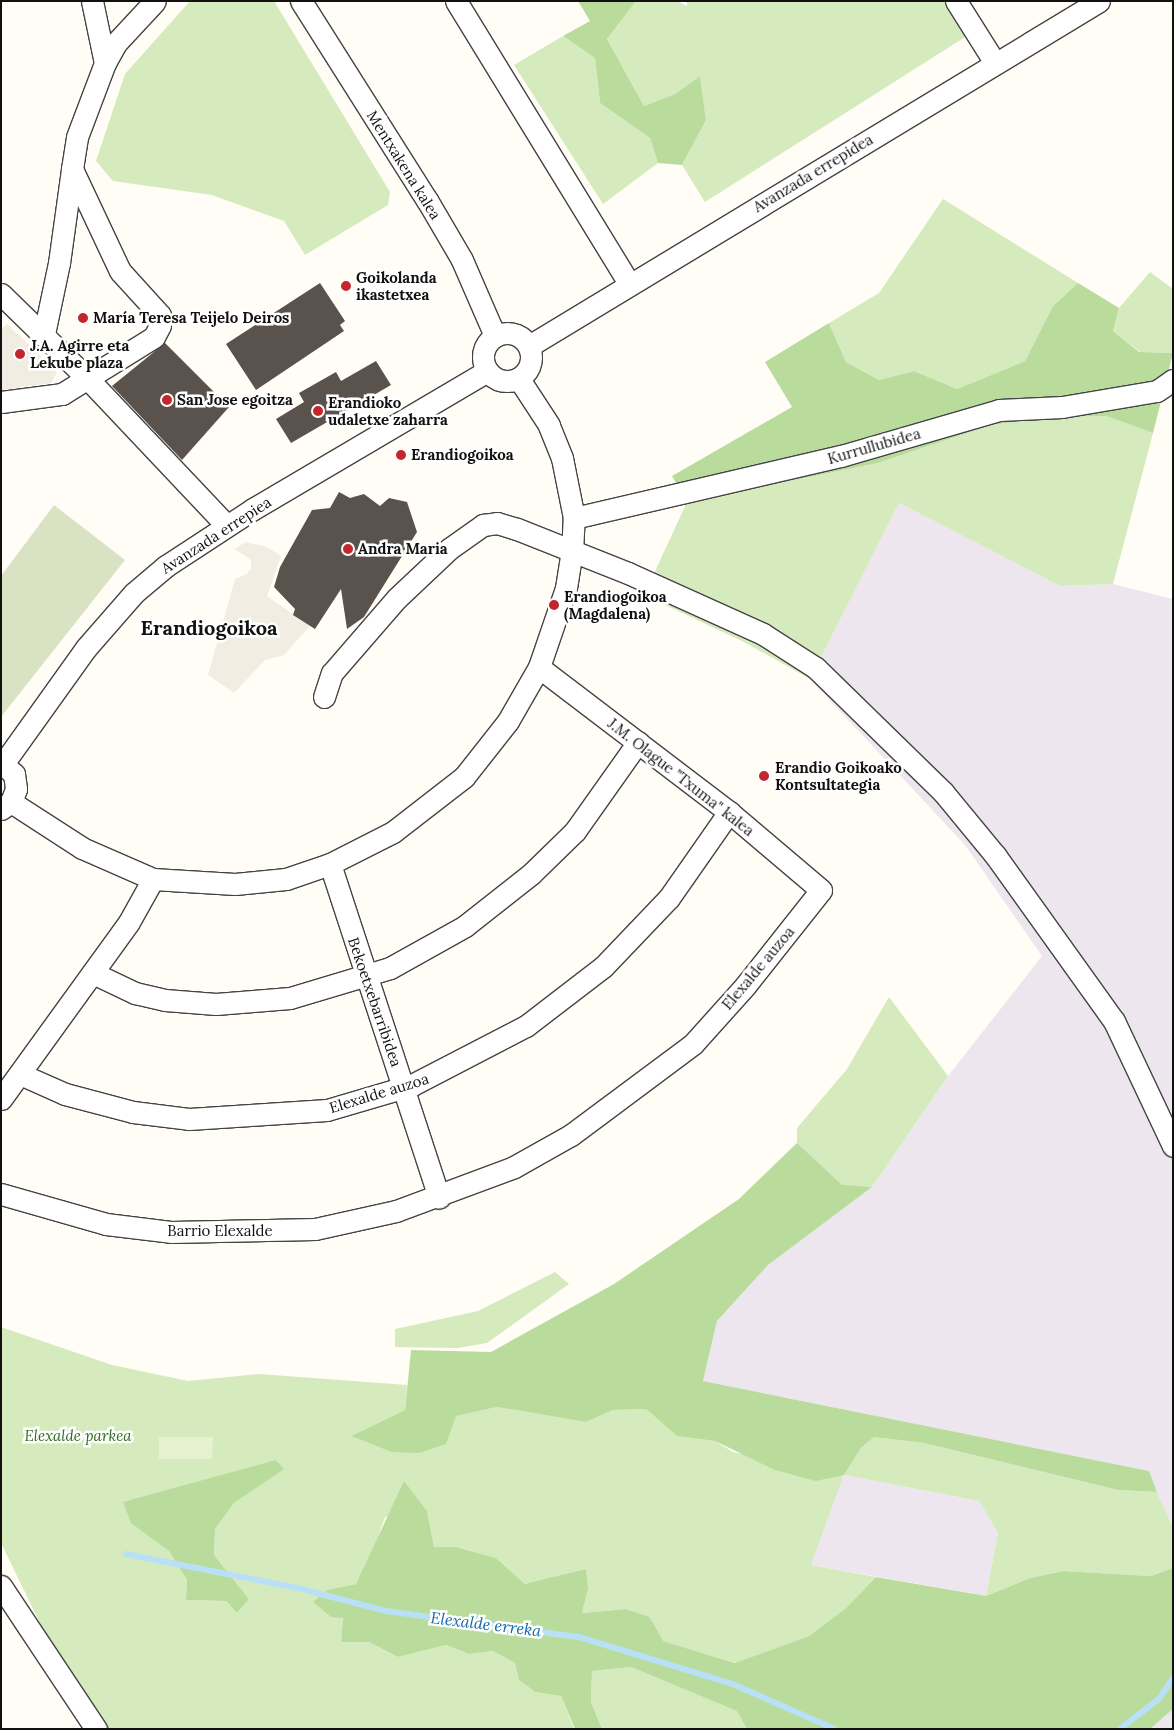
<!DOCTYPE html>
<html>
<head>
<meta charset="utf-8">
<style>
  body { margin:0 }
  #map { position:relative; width:1174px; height:1730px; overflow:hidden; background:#fffdf5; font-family:Lora,serif }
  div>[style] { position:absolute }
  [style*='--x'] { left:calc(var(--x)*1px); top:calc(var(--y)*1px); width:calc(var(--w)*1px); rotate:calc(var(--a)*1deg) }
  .industrial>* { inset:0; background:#eee6ef }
  .green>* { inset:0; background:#d5ebbd }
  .forest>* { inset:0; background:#b9dc9c }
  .cemetery>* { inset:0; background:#d9e3c4 }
  .pitch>* { inset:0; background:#e6f2cf }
  .plaza>* { inset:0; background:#f1ede2 }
  .stream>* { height:5.5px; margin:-2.75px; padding:0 2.75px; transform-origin:2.75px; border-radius:2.75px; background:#b9e0f7 }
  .building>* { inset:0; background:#5a524d }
  .roads { filter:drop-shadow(1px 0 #444) drop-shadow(-1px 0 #444) drop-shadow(0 1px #444) drop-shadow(0 -1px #444) }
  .street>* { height:21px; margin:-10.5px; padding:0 10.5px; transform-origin:10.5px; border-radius:10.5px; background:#fff }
  .street>.ring { margin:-10.5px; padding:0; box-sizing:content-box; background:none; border:21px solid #fff; border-radius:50% }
  .dots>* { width:14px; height:14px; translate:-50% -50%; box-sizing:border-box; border:2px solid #fff; border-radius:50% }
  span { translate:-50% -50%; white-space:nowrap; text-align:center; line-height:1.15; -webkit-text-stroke:5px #fff; paint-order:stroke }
  .street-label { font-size:15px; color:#111 }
  .poi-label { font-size:15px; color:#111; font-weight:700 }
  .left { translate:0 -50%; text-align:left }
  .park-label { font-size:15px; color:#2f6b1f; font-style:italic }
  .water-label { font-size:16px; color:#1768a6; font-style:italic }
  .district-label { font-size:20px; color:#111; font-weight:700 }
  .frame { position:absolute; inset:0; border:2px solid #111; pointer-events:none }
</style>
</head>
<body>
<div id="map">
  <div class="industrial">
    <i style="clip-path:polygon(899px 503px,1060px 586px,1113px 584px,1173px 599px,1173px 1528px,1148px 1471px,703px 1381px,717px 1321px,768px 1265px,872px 1187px,948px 1076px,1042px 956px,965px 845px,810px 679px)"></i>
    <i style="clip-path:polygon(844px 1475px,979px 1501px,998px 1533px,986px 1596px,811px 1565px)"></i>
    <i style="clip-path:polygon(1173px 1709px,1173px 1729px,1150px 1729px)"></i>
  </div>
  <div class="green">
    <i style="clip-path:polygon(190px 1px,274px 1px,390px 192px,388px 205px,305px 255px,284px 221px,212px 195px,113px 181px,96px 161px,125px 74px)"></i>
    <i style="clip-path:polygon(636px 1px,677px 1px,687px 6px,687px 1px,966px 1px,981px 27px,705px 202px,682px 165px,706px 120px,700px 76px,675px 94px,644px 106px,607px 39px)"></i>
    <i style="clip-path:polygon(563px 36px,595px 58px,600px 103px,650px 138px,658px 163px,603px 204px,514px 65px)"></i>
    <i style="clip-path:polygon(943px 199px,1078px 283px,1053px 306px,1025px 361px,957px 389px,914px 371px,879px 380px,846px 362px,829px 323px,879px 293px)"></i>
    <i style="clip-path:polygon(1150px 272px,1173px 289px,1173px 353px,1140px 352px,1113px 331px,1119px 308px)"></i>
    <i style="clip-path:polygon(1106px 416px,1153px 433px,1113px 584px,1060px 586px,899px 503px,810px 679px,744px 642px,644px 595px,687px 502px,878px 463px,991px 425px,1052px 417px)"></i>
    <i style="clip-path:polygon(889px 997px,948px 1076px,872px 1187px,842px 1186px,797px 1143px,797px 1128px,847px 1069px)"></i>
    <i style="clip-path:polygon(555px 1272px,569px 1284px,487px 1343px,458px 1348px,395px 1347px,395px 1329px,478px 1311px)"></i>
    <i style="clip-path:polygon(evenodd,1px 1327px,112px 1365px,188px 1381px,259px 1374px,407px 1385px,405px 1410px,351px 1436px,391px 1452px,456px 1416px,497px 1407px,586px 1422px,613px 1410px,646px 1409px,677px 1436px,715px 1441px,733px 1452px,844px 1475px,861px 1448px,874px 1437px,924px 1443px,1118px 1490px,1157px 1492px,1173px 1528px,1173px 1568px,1151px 1576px,1063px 1571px,1030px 1578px,986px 1596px,998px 1533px,979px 1501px,844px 1475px,811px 1565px,876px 1577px,846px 1608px,809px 1636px,736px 1663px,662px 1641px,650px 1617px,626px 1609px,582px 1613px,588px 1589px,553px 1578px,525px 1584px,496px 1558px,456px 1547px,434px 1547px,427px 1511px,385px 1517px,371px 1557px,356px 1584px,328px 1590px,314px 1602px,343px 1617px,341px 1642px,369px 1642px,398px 1657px,446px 1645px,469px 1654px,493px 1651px,515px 1663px,519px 1680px,535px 1692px,561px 1696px,574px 1729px,108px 1729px,41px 1625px,1px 1543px,1px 1327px,276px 1460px,283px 1469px,234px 1503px,215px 1529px,214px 1555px,249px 1599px,237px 1613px,226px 1601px,186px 1600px,187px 1580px,169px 1551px,276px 1460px)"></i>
    <i style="clip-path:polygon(631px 1667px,738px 1711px,747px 1729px,602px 1729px,591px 1702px,592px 1671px)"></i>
  </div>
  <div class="forest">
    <i style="clip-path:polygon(578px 1px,636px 1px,607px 39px,644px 106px,675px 94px,700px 76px,706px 120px,682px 165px,658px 163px,650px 138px,600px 103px,595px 58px,563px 36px,590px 21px)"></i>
    <i style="clip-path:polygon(1078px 283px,1119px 308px,1113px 331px,1139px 352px,1173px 353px,1153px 433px,1106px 416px,1052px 417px,991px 425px,878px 463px,687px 502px,672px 476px,792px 407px,765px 362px,829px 323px,846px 362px,879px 380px,914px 371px,957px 389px,1025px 361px,1053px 306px)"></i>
    <i style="clip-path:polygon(797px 1143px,842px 1185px,872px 1187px,768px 1265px,717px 1321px,703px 1381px,1149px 1471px,1157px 1492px,1118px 1490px,924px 1443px,874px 1437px,861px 1448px,844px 1475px,816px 1481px,775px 1470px,715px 1441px,677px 1436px,646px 1409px,613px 1410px,586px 1422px,497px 1407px,456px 1416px,446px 1444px,419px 1453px,391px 1452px,351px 1436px,405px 1410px,411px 1350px,491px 1352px,614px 1284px,739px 1199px)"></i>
    <i style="clip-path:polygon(276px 1460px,284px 1469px,234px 1503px,215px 1529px,214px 1555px,249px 1599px,237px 1613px,226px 1601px,186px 1600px,187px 1580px,169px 1551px,131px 1523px,123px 1502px)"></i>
    <i style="clip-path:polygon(404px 1481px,427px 1511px,434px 1547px,456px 1547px,496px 1558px,525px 1584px,586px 1569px,588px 1589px,582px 1613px,626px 1609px,650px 1617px,663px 1641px,735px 1663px,809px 1636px,846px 1608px,876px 1577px,986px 1596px,1030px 1578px,1063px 1571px,1151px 1576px,1173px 1568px,1173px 1709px,1150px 1729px,747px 1729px,737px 1711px,631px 1667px,592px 1671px,591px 1702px,602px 1729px,575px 1729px,561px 1696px,535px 1692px,519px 1680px,515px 1663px,493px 1651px,469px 1654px,446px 1645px,398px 1657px,369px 1642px,341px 1642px,343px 1618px,331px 1617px,313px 1602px,327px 1590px,356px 1584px)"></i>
  </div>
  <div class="cemetery">
    <i style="clip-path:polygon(54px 505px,125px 560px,1px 717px,1px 576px)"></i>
  </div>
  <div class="pitch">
    <i style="clip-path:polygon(159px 1437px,213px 1437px,212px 1459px,159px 1459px)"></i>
  </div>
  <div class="plaza">
    <i style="clip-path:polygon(7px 324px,57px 372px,51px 383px,1px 390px,1px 329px)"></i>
    <i style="clip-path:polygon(245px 542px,267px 547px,281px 556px,267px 596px,310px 626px,284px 655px,265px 660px,234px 693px,208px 675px,235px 579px,247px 574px,251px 568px,251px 560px,235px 549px)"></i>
  </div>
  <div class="stream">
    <i style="--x:126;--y:1554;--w:179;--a:11.2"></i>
    <i style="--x:302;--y:1589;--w:87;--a:14.7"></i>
    <i style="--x:386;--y:1611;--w:195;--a:7.7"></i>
    <i style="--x:579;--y:1637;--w:161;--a:17"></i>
    <i style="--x:733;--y:1684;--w:111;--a:23.8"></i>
    <i style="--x:1120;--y:1729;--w:49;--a:-37.6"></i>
    <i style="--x:1159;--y:1699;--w:25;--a:-56"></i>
  </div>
  <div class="building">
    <i style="clip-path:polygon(320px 283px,345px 321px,340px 325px,344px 331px,256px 390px,226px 344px)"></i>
    <i style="clip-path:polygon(165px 343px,229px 407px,182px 460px,112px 386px)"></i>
    <i style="clip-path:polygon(376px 361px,391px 385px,291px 443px,276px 419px,304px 402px,299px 393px,336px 372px,341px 381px)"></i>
    <i style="clip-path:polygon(339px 492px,350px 498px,364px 494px,380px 506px,389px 498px,407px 502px,417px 532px,364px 617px,347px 629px,341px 589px,315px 629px,293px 615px,295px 609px,274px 587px,280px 567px,312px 510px,330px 508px)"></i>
  </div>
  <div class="roads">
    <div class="street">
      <i style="--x:92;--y:1;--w:63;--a:78.2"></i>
      <i style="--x:301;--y:1;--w:236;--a:57.7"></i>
      <i style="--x:427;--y:200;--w:69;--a:59.7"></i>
      <i style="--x:462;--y:260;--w:83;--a:66.5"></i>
      <i style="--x:456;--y:1;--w:331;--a:58.5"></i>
      <i style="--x:956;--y:1;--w:73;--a:57.8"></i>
      <i style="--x:1;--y:294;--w:123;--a:44.3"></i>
      <i style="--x:89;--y:380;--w:199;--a:46.6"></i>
      <i class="ring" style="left:483px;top:333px;width:27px;height:27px"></i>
      <i style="--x:44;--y:334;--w:73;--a:-78.1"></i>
      <i style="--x:59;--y:263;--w:95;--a:-82.1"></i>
      <i style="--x:529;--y:346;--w:666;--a:-31.18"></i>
      <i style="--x:1;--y:402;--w:62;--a:-7.5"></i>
      <i style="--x:62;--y:394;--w:108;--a:-31.8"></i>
      <i style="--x:154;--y:337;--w:13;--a:-63"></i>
      <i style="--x:160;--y:325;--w:10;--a:-90"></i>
      <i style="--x:160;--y:315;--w:59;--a:-132.3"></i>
      <i style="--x:120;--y:271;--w:113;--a:-115.2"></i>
      <i style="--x:72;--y:169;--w:32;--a:-81"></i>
      <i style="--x:77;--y:137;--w:79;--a:-69.3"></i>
      <i style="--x:105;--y:63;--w:23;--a:-61"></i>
      <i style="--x:116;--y:43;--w:57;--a:-47.1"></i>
      <i style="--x:574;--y:518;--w:274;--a:-13.1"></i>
      <i style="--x:841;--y:456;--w:165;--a:-16.2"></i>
      <i style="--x:999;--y:410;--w:63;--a:-2.7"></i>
      <i style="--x:1062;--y:407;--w:96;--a:-9.6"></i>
      <i style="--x:1157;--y:391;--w:19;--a:-35"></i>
      <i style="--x:324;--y:697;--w:25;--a:-72"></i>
      <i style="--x:332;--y:673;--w:99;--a:-49.1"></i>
      <i style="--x:397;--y:598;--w:71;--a:-43.3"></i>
      <i style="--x:449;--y:549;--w:42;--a:-35.2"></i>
      <i style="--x:483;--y:525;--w:14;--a:-8"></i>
      <i style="--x:497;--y:523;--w:21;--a:17"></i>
      <i style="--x:517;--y:529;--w:119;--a:21.6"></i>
      <i style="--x:628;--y:573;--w:148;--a:24.3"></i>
      <i style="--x:763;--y:634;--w:63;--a:32.7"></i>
      <i style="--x:816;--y:668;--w:177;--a:44.3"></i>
      <i style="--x:943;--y:792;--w:82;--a:50.5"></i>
      <i style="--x:995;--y:855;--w:204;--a:54.4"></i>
      <i style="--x:1114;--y:1021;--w:138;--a:64.7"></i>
      <i style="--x:1;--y:763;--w:17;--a:40"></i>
      <i style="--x:14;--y:774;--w:15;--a:82"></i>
      <i style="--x:16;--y:789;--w:14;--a:111"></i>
      <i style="--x:11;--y:802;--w:12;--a:145"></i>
      <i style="--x:3;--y:764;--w:143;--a:-54.4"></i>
      <i style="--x:86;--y:648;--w:73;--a:-48.9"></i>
      <i style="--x:134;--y:593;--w:42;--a:-40.2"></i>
      <i style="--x:166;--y:566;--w:104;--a:-33.2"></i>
      <i style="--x:253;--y:509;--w:272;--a:-30.5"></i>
      <i style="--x:11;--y:802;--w:85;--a:32.9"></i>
      <i style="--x:82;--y:848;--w:77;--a:23.6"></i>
      <i style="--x:153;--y:879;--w:82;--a:3.5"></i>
      <i style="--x:235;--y:884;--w:51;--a:-5.6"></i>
      <i style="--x:286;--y:879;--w:46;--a:-18.8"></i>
      <i style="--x:330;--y:864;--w:71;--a:-26.9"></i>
      <i style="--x:393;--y:832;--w:90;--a:-37.8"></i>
      <i style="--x:464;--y:777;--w:71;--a:-51.8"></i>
      <i style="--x:508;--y:721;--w:62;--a:-60.1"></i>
      <i style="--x:539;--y:667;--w:83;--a:-71.1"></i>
      <i style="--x:566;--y:588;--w:36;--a:-81"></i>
      <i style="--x:572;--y:552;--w:34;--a:-87"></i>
      <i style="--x:574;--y:518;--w:61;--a:-101.3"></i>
      <i style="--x:562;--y:458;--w:35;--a:-112"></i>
      <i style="--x:549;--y:425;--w:55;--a:-123.1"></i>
      <i style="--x:330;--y:864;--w:351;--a:71.9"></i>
      <i style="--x:93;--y:973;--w:47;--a:25.5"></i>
      <i style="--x:135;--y:993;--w:31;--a:13"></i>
      <i style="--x:165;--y:1000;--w:51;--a:4.5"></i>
      <i style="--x:216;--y:1004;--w:74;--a:-4.6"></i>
      <i style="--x:290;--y:998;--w:104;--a:-16.7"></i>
      <i style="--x:390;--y:968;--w:86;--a:-29.2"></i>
      <i style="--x:465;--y:926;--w:84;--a:-38.2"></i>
      <i style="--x:531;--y:874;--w:62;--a:-44.3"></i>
      <i style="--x:575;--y:831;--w:109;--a:-54.7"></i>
      <i style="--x:20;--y:1074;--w:49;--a:24"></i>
      <i style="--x:65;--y:1094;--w:70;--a:14.8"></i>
      <i style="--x:133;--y:1112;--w:56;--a:7.1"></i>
      <i style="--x:189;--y:1119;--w:138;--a:-3.7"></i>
      <i style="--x:327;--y:1110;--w:89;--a:-16.4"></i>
      <i style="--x:412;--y:1085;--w:128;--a:-27.4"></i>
      <i style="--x:526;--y:1026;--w:97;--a:-37.5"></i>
      <i style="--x:603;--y:967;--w:95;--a:-46.3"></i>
      <i style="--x:669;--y:898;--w:105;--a:-55.1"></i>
      <i style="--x:1;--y:1099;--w:218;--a:-54.1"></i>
      <i style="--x:129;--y:922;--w:49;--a:-60.8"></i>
      <i style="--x:1;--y:1194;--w:109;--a:15.9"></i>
      <i style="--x:106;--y:1224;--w:65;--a:7"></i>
      <i style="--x:171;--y:1232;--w:144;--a:-1.2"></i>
      <i style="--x:315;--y:1229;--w:83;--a:-12.5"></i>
      <i style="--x:396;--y:1211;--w:126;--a:-20.4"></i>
      <i style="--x:514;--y:1167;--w:65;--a:-29.3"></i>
      <i style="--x:571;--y:1135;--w:152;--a:-36.7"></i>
      <i style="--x:693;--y:1044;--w:78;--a:-48.1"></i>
      <i style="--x:745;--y:986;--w:122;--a:-51.6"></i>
      <i style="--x:821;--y:890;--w:121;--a:-139.7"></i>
      <i style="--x:729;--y:812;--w:239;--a:-142.7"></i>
      <i style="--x:1;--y:1586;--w:172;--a:56.4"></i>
    </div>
  </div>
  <div class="dots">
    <i style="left:346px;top:286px;background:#c4262e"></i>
    <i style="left:83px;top:318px;background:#c4262e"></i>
    <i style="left:20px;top:354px;background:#c4262e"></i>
    <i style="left:167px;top:400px;background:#c4262e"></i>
    <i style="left:318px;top:411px;background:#c4262e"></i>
    <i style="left:401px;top:455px;background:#c4262e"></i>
    <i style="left:348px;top:549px;background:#c4262e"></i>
    <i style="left:554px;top:605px;background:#c4262e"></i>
    <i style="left:764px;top:776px;background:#c4262e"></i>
  </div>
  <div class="street-label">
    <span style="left:404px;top:165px;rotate:58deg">Mentxakena kalea</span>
    <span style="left:813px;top:173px;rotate:-31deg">Avanzada errepidea</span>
    <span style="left:874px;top:446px;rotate:-16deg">Kurrullubidea</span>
    <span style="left:216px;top:535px;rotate:-33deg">Avanzada errepiea</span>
    <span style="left:681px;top:777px;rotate:38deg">J.M. Olague "Txuma" kalea</span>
    <span style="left:758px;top:968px;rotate:-50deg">Elexalde auzoa</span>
    <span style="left:375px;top:1002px;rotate:71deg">Bekoetxebarribidea</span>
    <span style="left:379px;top:1093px;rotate:-17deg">Elexalde auzoa</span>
    <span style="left:220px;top:1231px">Barrio Elexalde</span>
  </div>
  <div class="poi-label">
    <span class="left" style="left:356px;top:286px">Goikolanda<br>ikastetxea</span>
    <span class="left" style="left:93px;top:318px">María Teresa Teijelo Deiros</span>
    <span class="left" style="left:30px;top:354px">J.A. Agirre eta<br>Lekube plaza</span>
    <span class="left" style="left:177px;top:400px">San Jose egoitza</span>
    <span class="left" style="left:328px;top:411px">Erandioko<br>udaletxe zaharra</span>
    <span class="left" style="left:411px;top:455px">Erandiogoikoa</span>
    <span class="left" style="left:358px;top:549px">Andra Maria</span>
    <span class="left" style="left:564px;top:605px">Erandiogoikoa<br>(Magdalena)</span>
    <span class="left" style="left:775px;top:776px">Erandio Goikoako<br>Kontsultategia</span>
  </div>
  <div class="park-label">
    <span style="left:78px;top:1436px">Elexalde parkea</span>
  </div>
  <div class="water-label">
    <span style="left:486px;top:1624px;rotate:7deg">Elexalde erreka</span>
  </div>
  <div class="district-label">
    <span style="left:209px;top:627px">Erandiogoikoa</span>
  </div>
  <div class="frame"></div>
</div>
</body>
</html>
